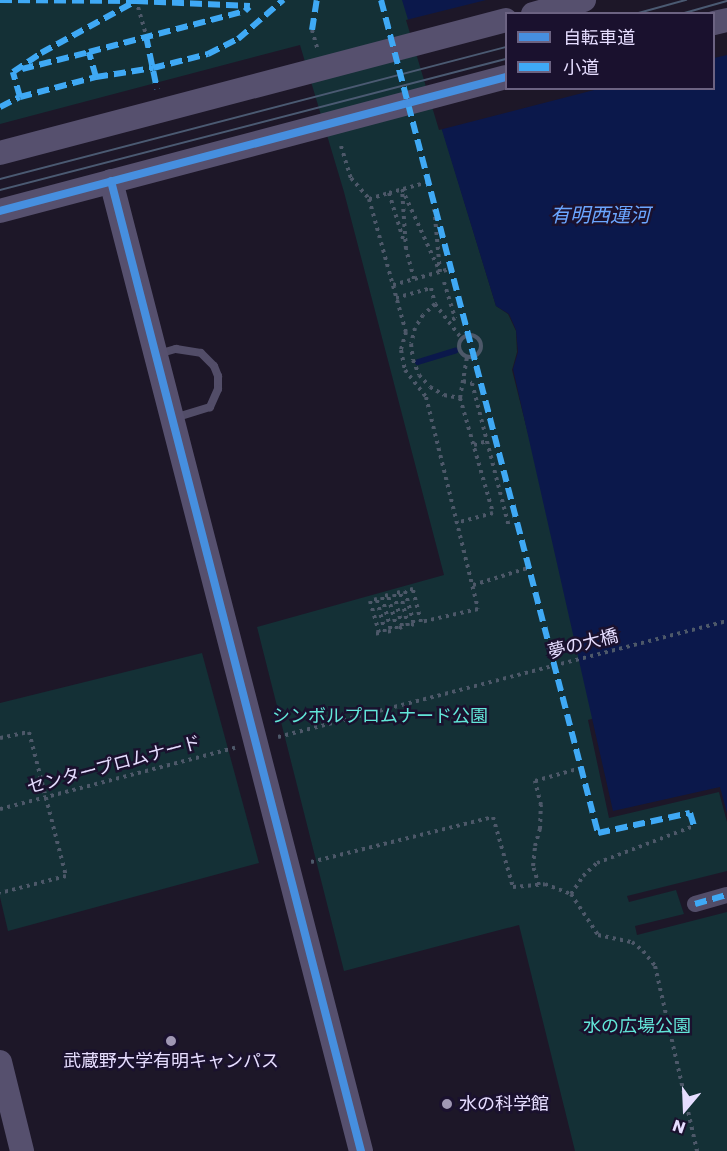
<!DOCTYPE html>
<html>
<head>
<meta charset="utf-8">
<style>
  body { margin:0 }
  #map { position:relative; width:727px; height:1151px; overflow:hidden; background:#1d1728; font-family:Poppins,"Noto Sans JP",sans-serif }
  div>[style] { position:absolute }
  [style*='--x'] { left:calc(var(--x)*1px); top:calc(var(--y)*1px); width:calc(var(--w)*1px); rotate:calc(var(--a)*1deg) }
  .green>* { inset:0; background:#143036 }
  .water>* { inset:0; background:#0b184b }
  .pier>* { inset:0; background:#1d1728 }
  .stream>* { height:6px; margin:-3px; padding:0 3px; transform-origin:3px; border-radius:3px; background:#0b184b }
  .path>* { height:4px; margin-top:-2px; transform-origin:0; background:repeating-linear-gradient(90deg,#4d5869 0 3px,transparent 0 7.5px) }
  .path>.ring { margin:-2px; padding:0; box-sizing:content-box; background:none; border:4px solid #4d5869; border-radius:50% }
  .lane>* { height:8px; margin:-4px; padding:0 4px; transform-origin:4px; border-radius:4px; background:#524d68 }
  .street>* { height:16px; margin:-8px; padding:0 8px; transform-origin:8px; border-radius:8px; background:#524d68 }
  .secondary>* { height:24px; margin:-12px; padding:0 12px; transform-origin:12px; border-radius:12px; background:#56506e }
  .tram>* { height:1.5px; margin:-0.75px; padding:0 0.75px; transform-origin:0.75px; border-radius:0.75px; background:#4b5a72 }
  .quiet>* { height:6px; margin-top:-3px; transform-origin:0; background:repeating-linear-gradient(90deg,#3fa9f5 0 12px,transparent 0 18px) }
  .cycleway>* { height:8px; margin:-4px; padding:0 4px; transform-origin:4px; border-radius:4px; background:#468fdf }
  .dots>* { width:16px; height:16px; translate:-50% -50%; box-sizing:border-box; border:3px solid #1a112e; border-radius:50% }
  span { translate:-50% -50%; white-space:nowrap; text-align:center; line-height:1.15; -webkit-text-stroke:5px #1a112e; paint-order:stroke }
  .street-label { font-size:18px; color:#e6ddff }
  .park-label { font-size:18px; color:#62e6d8 }
  .poi-label { font-size:18px; color:#e6ddff }
  .left { translate:0 -50%; text-align:left }
  .water-label { font-size:20px; color:#6ba6ff; font-style:italic }
  .legend { position:absolute; left:505px; top:12px; width:210px; height:78px; box-sizing:border-box; background:#1a112e; border:2px solid #6c6382; margin:0; padding:8px 10px; list-style:none; font-size:18px; color:#e6ddff }
  .legend li { display:flex; align-items:center; gap:12px; height:30px }
  .legend b { width:30px; border:2px solid #6c6382 }
  .north { position:absolute; left:655px; top:1079px; width:60px; height:60px; -webkit-text-stroke:4px #1a112e; paint-order:stroke; rotate:199deg; font-size:16px; font-weight:700; line-height:24px; text-align:center; color:#e6ddff }
  .north::after { content:''; display:block; margin:auto; width:21px; height:27px; background:#e6ddff; clip-path:polygon(50% 0,100% 100%,50% 72%,0 100%) }
</style>
</head>
<body>
<div id="map">
  <div class="green">
    <i style="clip-path:polygon(0 0,403px 0,496px 306px,508px 314px,516px 331px,517px 352px,512px 370px,570px 600px,721px 680px,588px 720px,609px 818px,719px 792px,727px 822px,727px 871px,627px 896px,629px 902px,676px 890px,684px 914px,635px 926px,637px 935px,727px 912px,727px 1151px,575px 1151px,519px 925px,344px 971px,257px 627px,444px 575px,344px 192px,300px 45px,0 124px)"></i>
    <i style="clip-path:polygon(202px 653px,259px 863px,8px 931px,0 897px,0 703px)"></i>
  </div>
  <div class="water">
    <i style="clip-path:polygon(evenodd,402px 0,727px 0,727px 813px,720px 787px,613px 811px,513px 369px,518px 352px,516px 330px,509px 314px,496px 306px,402px 0,506px 14px,714px 14px,714px 88px,506px 88px,506px 14px)"></i>
  </div>
  <div class="pier">
    <i style="clip-path:polygon(486px 0,727px 0,727px 55px,714px 58px,714px 14px,506px 14px,506px 88px,598px 89px,439px 130px,406px 20px)"></i>
  </div>
  <div class="stream">
    <i style="--x:418;--y:362;--w:39;--a:-17"></i>
  </div>
  <div class="path">
    <i style="--x:136;--y:0;--w:37;--a:74"></i>
    <i style="--x:312;--y:30;--w:19;--a:74"></i>
    <i style="--x:341;--y:146;--w:34;--a:73"></i>
    <i style="--x:351;--y:178;--w:28;--a:49"></i>
    <i style="--x:369;--y:199;--w:138;--a:74.5"></i>
    <i style="--x:406;--y:332;--w:19;--a:106"></i>
    <i style="--x:401;--y:350;--w:20;--a:79"></i>
    <i style="--x:405;--y:370;--w:34;--a:52"></i>
    <i style="--x:426;--y:397;--w:218;--a:76.2"></i>
    <i style="--x:478;--y:609;--w:58;--a:167.2"></i>
    <i style="--x:421;--y:622;--w:34;--a:-104"></i>
    <i style="--x:413;--y:589;--w:8;--a:166"></i>
    <i style="--x:405;--y:591;--w:34;--a:75"></i>
    <i style="--x:414;--y:624;--w:6;--a:162"></i>
    <i style="--x:408;--y:626;--w:35;--a:-103"></i>
    <i style="--x:400;--y:592;--w:6;--a:162"></i>
    <i style="--x:394;--y:594;--w:34;--a:76"></i>
    <i style="--x:402;--y:627;--w:5;--a:158"></i>
    <i style="--x:397;--y:629;--w:35;--a:-105"></i>
    <i style="--x:388;--y:595;--w:6;--a:162"></i>
    <i style="--x:382;--y:597;--w:35;--a:75"></i>
    <i style="--x:391;--y:631;--w:6;--a:171"></i>
    <i style="--x:385;--y:632;--w:34;--a:-104"></i>
    <i style="--x:377;--y:599;--w:7;--a:164"></i>
    <i style="--x:370;--y:601;--w:33;--a:74"></i>
    <i style="--x:379;--y:633;--w:6;--a:171"></i>
    <i style="--x:389;--y:193;--w:41;--a:-15.8"></i>
    <i style="--x:369;--y:199;--w:21;--a:-17"></i>
    <i style="--x:389;--y:193;--w:51;--a:73"></i>
    <i style="--x:414;--y:279;--w:31;--a:-105"></i>
    <i style="--x:406;--y:249;--w:60;--a:-93.8"></i>
    <i style="--x:402;--y:189;--w:91;--a:65.4"></i>
    <i style="--x:440;--y:272;--w:66;--a:-95.2"></i>
    <i style="--x:444;--y:282;--w:38;--a:73"></i>
    <i style="--x:455;--y:318;--w:7;--a:146"></i>
    <i style="--x:393;--y:285;--w:59;--a:-15.7"></i>
    <i style="--x:396;--y:298;--w:36;--a:-16"></i>
    <i style="--x:431;--y:288;--w:16;--a:76"></i>
    <i style="--x:435;--y:304;--w:16;--a:137"></i>
    <i style="--x:423;--y:315;--w:15;--a:122"></i>
    <i style="--x:415;--y:328;--w:16;--a:104"></i>
    <i style="--x:411;--y:344;--w:16;--a:83"></i>
    <i style="--x:413;--y:360;--w:16;--a:68"></i>
    <i style="--x:419;--y:375;--w:16;--a:47"></i>
    <i style="--x:430;--y:387;--w:16;--a:30"></i>
    <i style="--x:444;--y:395;--w:16;--a:11"></i>
    <i style="--x:460;--y:398;--w:120;--a:74"></i>
    <i style="--x:493;--y:513;--w:38;--a:165"></i>
    <i style="--x:435;--y:304;--w:44;--a:52.4"></i>
    <i class="ring" style="left:459px;top:335px;width:18px;height:18px"></i>
    <i style="--x:463;--y:381;--w:9;--a:13"></i>
    <i style="--x:472;--y:383;--w:149;--a:75.6"></i>
    <i style="--x:460;--y:398;--w:42;--a:-80.3"></i>
    <i style="--x:474;--y:445;--w:14;--a:-17"></i>
    <i style="--x:473;--y:585;--w:58;--a:-17.2"></i>
    <i style="--x:278;--y:737;--w:464;--a:-14.5"></i>
    <i style="--x:0;--y:738;--w:30;--a:-12"></i>
    <i style="--x:29;--y:732;--w:149;--a:75.6"></i>
    <i style="--x:66;--y:876;--w:68;--a:165.6"></i>
    <i style="--x:0;--y:809;--w:243;--a:-14.6"></i>
    <i style="--x:311;--y:862;--w:187;--a:-13.9"></i>
    <i style="--x:493;--y:817;--w:73;--a:74.1"></i>
    <i style="--x:513;--y:887;--w:32;--a:-5"></i>
    <i style="--x:545;--y:884;--w:28;--a:21"></i>
    <i style="--x:571;--y:894;--w:49;--a:56.6"></i>
    <i style="--x:598;--y:935;--w:35;--a:12"></i>
    <i style="--x:632;--y:942;--w:14;--a:39"></i>
    <i style="--x:643;--y:951;--w:19;--a:51"></i>
    <i style="--x:655;--y:966;--w:190;--a:77.2"></i>
    <i style="--x:539;--y:885;--w:20;--a:-108"></i>
    <i style="--x:533;--y:866;--w:20;--a:-84"></i>
    <i style="--x:535;--y:846;--w:18;--a:-74"></i>
    <i style="--x:540;--y:829;--w:24;--a:-88"></i>
    <i style="--x:541;--y:805;--w:25;--a:-104"></i>
    <i style="--x:535;--y:781;--w:48;--a:-15.8"></i>
    <i style="--x:571;--y:894;--w:22;--a:-56"></i>
    <i style="--x:583;--y:876;--w:19;--a:-43"></i>
    <i style="--x:597;--y:863;--w:104;--a:-20.9"></i>
  </div>
  <div class="lane">
    <i style="--x:158;--y:354;--w:19;--a:-16"></i>
    <i style="--x:176;--y:349;--w:25;--a:9"></i>
    <i style="--x:201;--y:353;--w:18;--a:45"></i>
    <i style="--x:214;--y:366;--w:11;--a:68"></i>
    <i style="--x:218;--y:376;--w:13;--a:90"></i>
    <i style="--x:218;--y:389;--w:20;--a:114"></i>
    <i style="--x:210;--y:407;--w:37;--a:163"></i>
  </div>
  <div class="street">
    <i style="--x:695;--y:904;--w:33;--a:-16"></i>
  </div>
  <div class="secondary">
    <i style="--x:533;--y:14;--w:53;--a:-15.4"></i>
    <i style="--x:714;--y:23;--w:13;--a:-13"></i>
    <i style="--x:0;--y:153;--w:523;--a:-14.73"></i>
    <i style="--x:111;--y:181;--w:1002;--a:75.55"></i>
    <i style="--x:0;--y:211;--w:523;--a:-14.83"></i>
    <i style="--x:0;--y:1062;--w:92;--a:76.1"></i>
  </div>
  <div class="tram">
    <i style="--x:635;--y:14;--w:53;--a:-15.4"></i>
    <i style="--x:681;--y:14;--w:48;--a:-15.8"></i>
    <i style="--x:0;--y:179;--w:523;--a:-14.62"></i>
    <i style="--x:0;--y:190;--w:523;--a:-14.51"></i>
  </div>
  <div class="quiet">
    <i style="--x:0;--y:0;--w:136;--a:0.4"></i>
    <i style="--x:136;--y:1;--w:114;--a:2.5"></i>
    <i style="--x:381;--y:0;--w:861;--a:75.4"></i>
    <i style="--x:598;--y:833;--w:94;--a:-12.3"></i>
    <i style="--x:690;--y:813;--w:14;--a:73"></i>
    <i style="--x:312;--y:30;--w:30;--a:-81"></i>
    <i style="--x:146;--y:36;--w:54;--a:78.3"></i>
    <i style="--x:22;--y:69;--w:69;--a:-14.2"></i>
    <i style="--x:96;--y:77;--w:26;--a:-106"></i>
    <i style="--x:89;--y:52;--w:161;--a:-14.7"></i>
    <i style="--x:245;--y:11;--w:6;--a:-45"></i>
    <i style="--x:20;--y:97;--w:26;--a:-106"></i>
    <i style="--x:13;--y:72;--w:34;--a:-34"></i>
    <i style="--x:41;--y:53;--w:106;--a:-28.7"></i>
    <i style="--x:0;--y:107;--w:22;--a:-27"></i>
    <i style="--x:20;--y:97;--w:79;--a:-14.7"></i>
    <i style="--x:96;--y:77;--w:58;--a:-9"></i>
    <i style="--x:153;--y:68;--w:57;--a:-14.3"></i>
    <i style="--x:208;--y:54;--w:34;--a:-27"></i>
    <i style="--x:238;--y:39;--w:60;--a:-40.9"></i>
    <i style="--x:695;--y:904;--w:33;--a:-16"></i>
  </div>
  <div class="cycleway">
    <i style="--x:111;--y:181;--w:1002;--a:75.55"></i>
    <i style="--x:0;--y:211;--w:523;--a:-14.83"></i>
  </div>
  <div class="dots">
    <i style="left:171px;top:1041px;background:#a098b4"></i>
    <i style="left:447px;top:1104px;background:#a098b4"></i>
  </div>
  <div class="street-label">
    <span style="left:583px;top:644px;rotate:-14deg">夢の大橋</span>
    <span style="left:114px;top:765px;rotate:-15deg">センタープロムナード</span>
  </div>
  <div class="park-label">
    <span style="left:380px;top:716px">シンボルプロムナード公園</span>
    <span style="left:637px;top:1026px">水の広場公園</span>
  </div>
  <div class="poi-label">
    <span style="left:171px;top:1061px">武蔵野大学有明キャンパス</span>
    <span class="left" style="left:459px;top:1104px">水の科学館</span>
  </div>
  <div class="water-label">
    <span style="left:600px;top:215px">有明西運河</span>
  </div>
  <ul class="legend">
  <li><b style="height:8px;background:#468fdf"></b>自転車道</li>
  <li><b style="height:8px;background:#3fa9f5"></b>小道</li>
  </ul>
  <div class="north">N</div>
</div>
</body>
</html>
